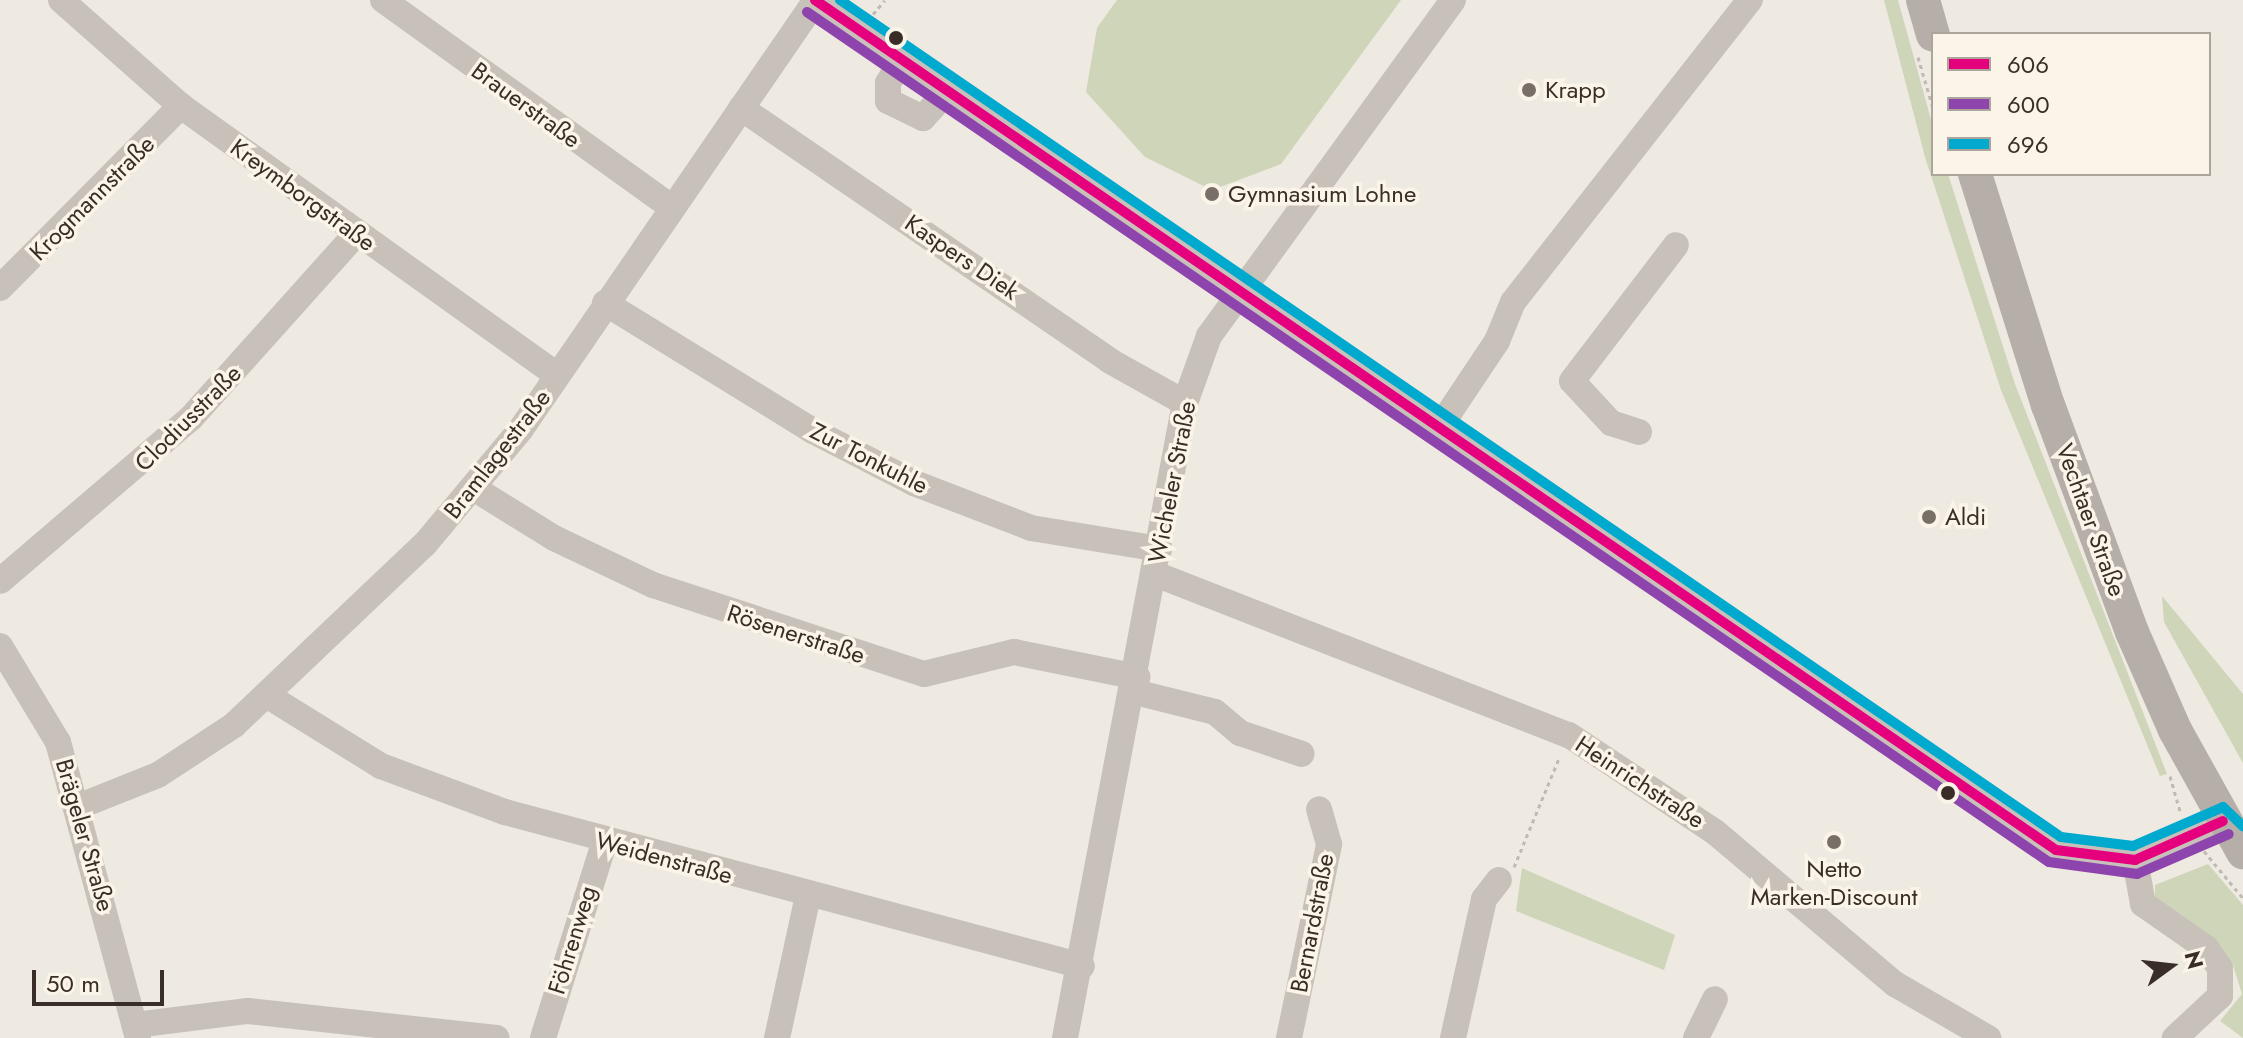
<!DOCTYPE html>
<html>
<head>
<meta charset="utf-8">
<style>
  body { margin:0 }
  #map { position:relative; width:2243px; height:1038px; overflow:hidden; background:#eee9e1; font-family:Jost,sans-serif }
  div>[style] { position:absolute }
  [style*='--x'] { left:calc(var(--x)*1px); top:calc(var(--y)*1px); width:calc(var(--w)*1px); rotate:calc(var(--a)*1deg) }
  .green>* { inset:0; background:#ced5b9 }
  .path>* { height:3px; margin-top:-1.5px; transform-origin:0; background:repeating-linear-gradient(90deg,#c1bab2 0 4px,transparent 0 8px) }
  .minor>* { height:26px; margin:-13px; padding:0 13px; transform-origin:13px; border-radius:13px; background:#c8c1ba }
  .major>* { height:34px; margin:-17px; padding:0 17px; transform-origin:17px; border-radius:17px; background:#b6afa9 }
  .bus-1>* { height:10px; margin:-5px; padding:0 5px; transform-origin:5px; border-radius:5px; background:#e5007d }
  .bus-2>* { height:10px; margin:-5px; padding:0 5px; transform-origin:5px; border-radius:5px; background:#8e44ad }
  .bus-3>* { height:10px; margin:-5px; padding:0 5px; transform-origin:5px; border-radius:5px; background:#00a9ce }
  .dots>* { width:22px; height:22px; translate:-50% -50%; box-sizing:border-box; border:4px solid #fbf4e8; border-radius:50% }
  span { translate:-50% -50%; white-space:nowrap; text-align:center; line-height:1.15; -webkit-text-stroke:7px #fbf4e8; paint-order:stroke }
  .poi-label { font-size:24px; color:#392e27 }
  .left { translate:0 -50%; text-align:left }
  .street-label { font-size:24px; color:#392e27 }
  .legend { position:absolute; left:1931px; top:32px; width:280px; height:144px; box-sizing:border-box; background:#fbf4e8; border:2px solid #ada59b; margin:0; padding:10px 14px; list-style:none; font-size:24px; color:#392e27 }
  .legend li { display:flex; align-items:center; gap:16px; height:40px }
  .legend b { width:40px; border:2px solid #ada59b }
  .north { position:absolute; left:2131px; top:926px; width:80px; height:80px; -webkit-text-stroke:6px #fbf4e8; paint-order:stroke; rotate:75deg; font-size:22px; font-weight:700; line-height:32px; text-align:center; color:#392e27 }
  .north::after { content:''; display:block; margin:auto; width:28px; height:36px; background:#392e27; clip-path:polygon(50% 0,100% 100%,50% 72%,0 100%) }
  .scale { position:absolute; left:32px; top:970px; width:132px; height:36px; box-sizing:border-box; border:4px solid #392e27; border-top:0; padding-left:10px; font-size:24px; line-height:28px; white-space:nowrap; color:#392e27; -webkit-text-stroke:6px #fbf4e8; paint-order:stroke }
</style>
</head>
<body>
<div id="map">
  <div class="green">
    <i style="clip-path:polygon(1117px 0,1401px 0,1281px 164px,1212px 190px,1145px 157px,1086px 92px,1097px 28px)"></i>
    <i style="clip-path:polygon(1884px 0,1898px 0,1933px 127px,1933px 174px,1948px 174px,2015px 384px,2167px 774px,2160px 776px,2001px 390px,1925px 157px)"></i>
    <i style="clip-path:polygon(2162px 596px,2243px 694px,2243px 763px,2164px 622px)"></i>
    <i style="clip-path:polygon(2208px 864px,2243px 905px,2243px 1038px,2220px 1021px,2242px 994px,2232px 962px,2155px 901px,2155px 885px)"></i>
    <i style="clip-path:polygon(1522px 868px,1675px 935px,1664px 970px,1516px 911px)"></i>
  </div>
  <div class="path">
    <i style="--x:873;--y:14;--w:18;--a:-49"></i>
    <i style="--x:1918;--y:57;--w:53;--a:73.6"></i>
    <i style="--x:2170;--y:776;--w:40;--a:74"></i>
    <i style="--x:2204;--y:851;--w:61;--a:50.3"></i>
    <i style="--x:1514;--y:867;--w:120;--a:-67.5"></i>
  </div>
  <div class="minor">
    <i style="--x:61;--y:0;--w:160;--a:41.5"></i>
    <i style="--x:181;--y:106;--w:462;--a:35.6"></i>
    <i style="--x:383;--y:0;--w:355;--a:35.7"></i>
    <i style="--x:815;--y:0;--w:1504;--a:34.41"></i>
    <i style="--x:2056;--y:850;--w:80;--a:7.2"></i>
    <i style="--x:2135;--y:860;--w:96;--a:-23.9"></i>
    <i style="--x:903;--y:58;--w:29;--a:121"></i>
    <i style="--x:888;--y:83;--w:18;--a:90"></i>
    <i style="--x:888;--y:101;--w:39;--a:26"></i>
    <i style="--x:923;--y:118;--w:38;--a:-48"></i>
    <i style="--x:741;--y:108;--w:447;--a:34.4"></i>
    <i style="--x:1110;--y:361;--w:86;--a:29.2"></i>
    <i style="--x:0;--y:288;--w:257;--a:-45.2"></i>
    <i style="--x:605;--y:303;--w:244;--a:31.6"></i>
    <i style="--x:813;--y:431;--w:114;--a:27.2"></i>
    <i style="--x:914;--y:483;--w:125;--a:21"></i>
    <i style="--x:1031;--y:528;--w:130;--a:9.3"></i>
    <i style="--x:1441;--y:425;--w:101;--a:-56.3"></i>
    <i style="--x:1497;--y:341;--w:42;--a:-67.7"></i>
    <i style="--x:1513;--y:302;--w:384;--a:-51.9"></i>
    <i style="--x:1639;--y:432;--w:29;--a:-162"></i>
    <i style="--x:1611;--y:423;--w:57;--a:-132.9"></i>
    <i style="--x:1572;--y:381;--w:171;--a:-52.6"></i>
    <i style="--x:475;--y:489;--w:93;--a:31.8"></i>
    <i style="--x:554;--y:538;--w:110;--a:25.4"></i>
    <i style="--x:653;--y:585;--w:285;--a:18.2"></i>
    <i style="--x:924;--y:674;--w:93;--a:-13.7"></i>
    <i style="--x:1014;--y:652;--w:126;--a:11.4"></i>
    <i style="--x:1155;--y:574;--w:444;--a:21.3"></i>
    <i style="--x:1569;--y:735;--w:175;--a:33.6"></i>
    <i style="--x:1715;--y:832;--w:236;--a:40.2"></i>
    <i style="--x:1895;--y:984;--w:108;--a:30.1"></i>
    <i style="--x:0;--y:581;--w:250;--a:-40.5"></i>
    <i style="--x:190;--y:419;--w:249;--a:-48.1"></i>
    <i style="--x:0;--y:646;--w:112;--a:58.9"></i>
    <i style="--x:58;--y:742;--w:307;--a:74.9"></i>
    <i style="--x:1135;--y:692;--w:82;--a:14"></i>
    <i style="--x:1215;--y:712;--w:33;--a:40"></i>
    <i style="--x:1240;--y:733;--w:65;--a:18.7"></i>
    <i style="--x:268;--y:696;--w:133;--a:31.8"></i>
    <i style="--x:381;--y:766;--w:132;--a:20.4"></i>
    <i style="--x:505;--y:812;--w:597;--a:14.94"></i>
    <i style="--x:80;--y:806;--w:84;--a:-21.7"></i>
    <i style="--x:158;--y:775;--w:91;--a:-33.3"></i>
    <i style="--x:234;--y:725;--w:263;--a:-43.5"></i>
    <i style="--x:425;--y:544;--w:150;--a:-50.1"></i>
    <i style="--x:521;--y:429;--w:521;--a:-55.49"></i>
    <i style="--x:2135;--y:860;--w:45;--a:79.7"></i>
    <i style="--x:2143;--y:904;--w:77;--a:34.9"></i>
    <i style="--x:2206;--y:948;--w:24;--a:55"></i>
    <i style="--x:2220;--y:968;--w:28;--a:90"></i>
    <i style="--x:2220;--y:996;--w:62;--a:137"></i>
    <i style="--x:135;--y:1025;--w:114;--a:-7.1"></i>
    <i style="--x:248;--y:1011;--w:250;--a:6.2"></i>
    <i style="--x:543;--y:1038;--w:204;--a:-72.6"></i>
    <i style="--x:777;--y:1038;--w:145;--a:-77.7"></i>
    <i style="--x:1065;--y:1038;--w:646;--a:-79.3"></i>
    <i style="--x:1185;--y:403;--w:71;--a:-70.3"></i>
    <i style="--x:1209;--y:336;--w:415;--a:-54"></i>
    <i style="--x:1289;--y:1038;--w:198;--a:-78.3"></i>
    <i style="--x:1329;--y:844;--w:36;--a:-106"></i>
    <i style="--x:1453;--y:1038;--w:142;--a:-77.4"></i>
    <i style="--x:1484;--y:899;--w:24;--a:-52"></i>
    <i style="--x:1696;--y:1038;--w:43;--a:-64"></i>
  </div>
  <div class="major">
    <i style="--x:1923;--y:0;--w:36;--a:74"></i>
    <i style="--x:1975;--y:174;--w:242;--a:72.5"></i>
    <i style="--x:2048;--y:405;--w:242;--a:69.7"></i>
    <i style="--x:2132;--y:632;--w:107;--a:66.3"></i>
    <i style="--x:2175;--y:730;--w:140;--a:60.9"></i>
  </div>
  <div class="bus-1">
    <i style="--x:815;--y:0;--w:1504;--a:34.41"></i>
    <i style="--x:2056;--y:850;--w:80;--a:7.2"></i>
    <i style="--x:2135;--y:860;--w:96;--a:-23.9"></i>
  </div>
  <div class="bus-2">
    <i style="--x:807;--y:12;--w:1505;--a:34.39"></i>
    <i style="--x:2049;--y:862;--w:89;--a:7.8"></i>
    <i style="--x:2137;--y:874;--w:100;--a:-23.5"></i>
  </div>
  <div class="bus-3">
    <i style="--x:840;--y:0;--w:1480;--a:34.43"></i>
    <i style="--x:2061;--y:837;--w:73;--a:7.1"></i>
    <i style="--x:2133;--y:846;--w:98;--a:-23.4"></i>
    <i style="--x:2223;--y:807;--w:28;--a:44"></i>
  </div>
  <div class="dots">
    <i style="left:896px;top:38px;background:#392e27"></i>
    <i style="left:1529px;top:90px;background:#786f68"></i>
    <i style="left:1212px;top:194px;background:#786f68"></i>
    <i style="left:1929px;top:517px;background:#786f68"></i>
    <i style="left:1948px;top:793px;background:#392e27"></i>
    <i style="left:1834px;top:842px;background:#786f68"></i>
  </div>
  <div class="poi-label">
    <span class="left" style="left:1545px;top:90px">Krapp</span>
    <span class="left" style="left:1228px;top:194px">Gymnasium Lohne</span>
    <span class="left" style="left:1945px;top:517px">Aldi</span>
    <span style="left:1834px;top:883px">Netto<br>Marken-Discount</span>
  </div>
  <div class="street-label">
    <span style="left:526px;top:105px;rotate:36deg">Brauerstraße</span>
    <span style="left:303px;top:195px;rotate:36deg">Kreymborgstraße</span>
    <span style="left:92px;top:198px;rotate:-45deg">Krogmannstraße</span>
    <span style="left:962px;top:257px;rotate:34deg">Kaspers Diek</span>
    <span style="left:188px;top:418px;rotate:-45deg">Clodiusstraße</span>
    <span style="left:497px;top:454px;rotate:-52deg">Bramlagestraße</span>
    <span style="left:869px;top:458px;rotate:27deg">Zur Tonkuhle</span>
    <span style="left:1172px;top:482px;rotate:-79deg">Wicheler Straße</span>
    <span style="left:2091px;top:520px;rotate:70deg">Vechtaer Straße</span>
    <span style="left:796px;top:634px;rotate:18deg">Rösenerstraße</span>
    <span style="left:1640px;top:782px;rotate:33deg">Heinrichstraße</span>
    <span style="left:85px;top:835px;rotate:74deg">Brägeler Straße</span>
    <span style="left:664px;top:858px;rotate:15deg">Weidenstraße</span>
    <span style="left:1312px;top:923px;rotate:-79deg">Bernardstraße</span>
    <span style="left:572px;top:940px;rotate:-73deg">Föhrenweg</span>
  </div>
  <ul class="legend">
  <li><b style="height:10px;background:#e5007d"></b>606</li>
  <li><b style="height:10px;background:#8e44ad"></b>600</li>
  <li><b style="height:10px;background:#00a9ce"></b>696</li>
  </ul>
  <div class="north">N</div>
  <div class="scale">50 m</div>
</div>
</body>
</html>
